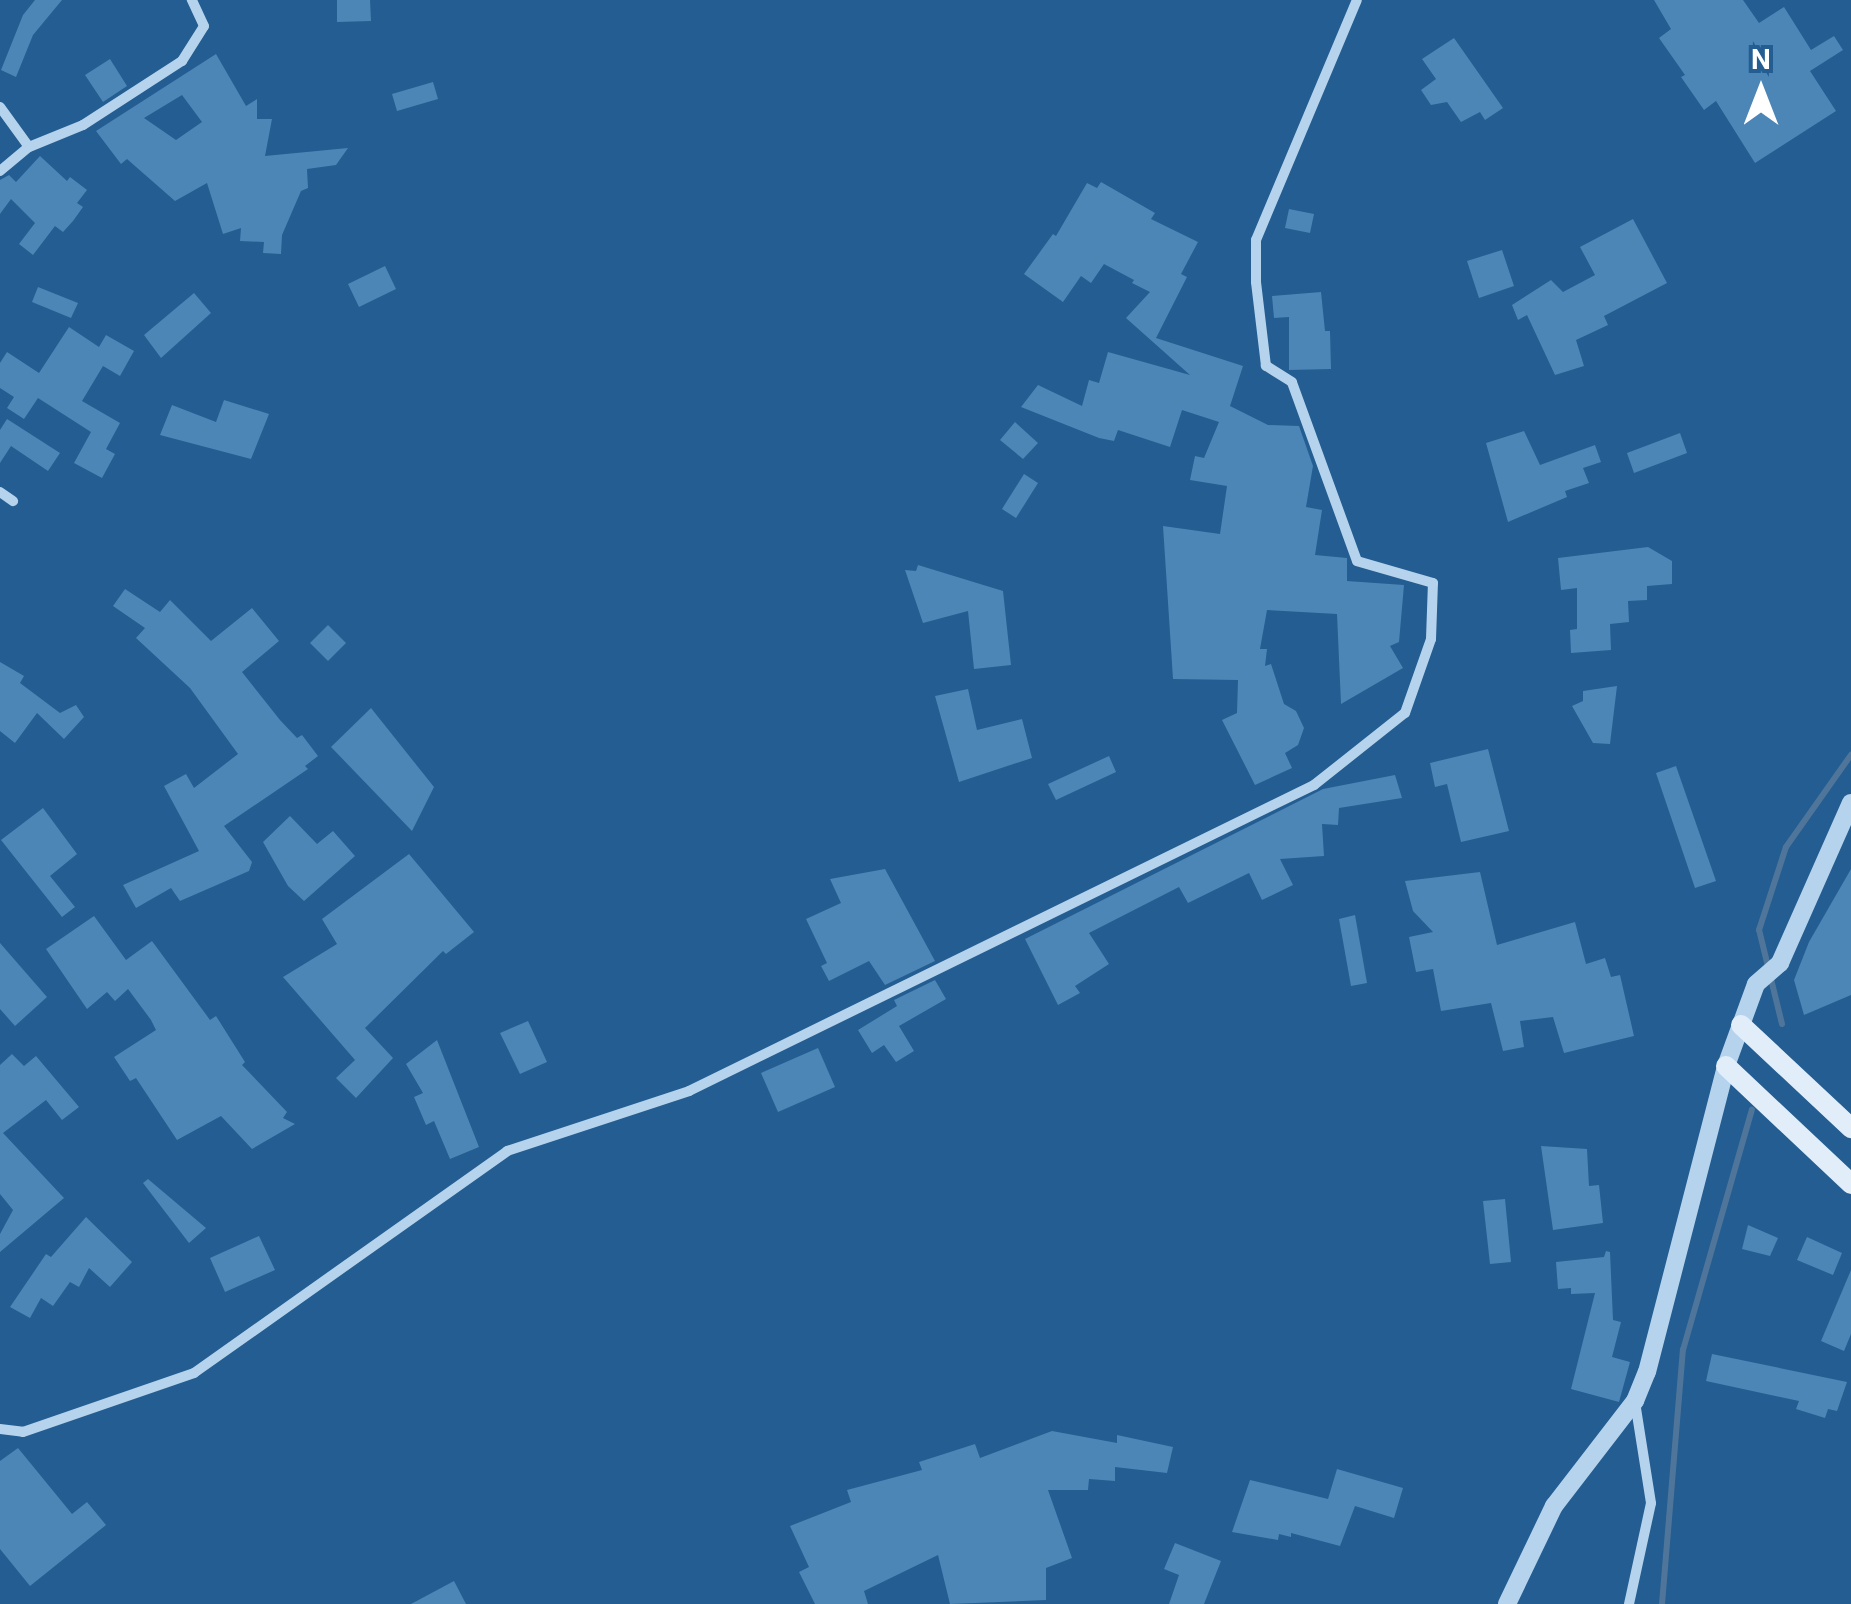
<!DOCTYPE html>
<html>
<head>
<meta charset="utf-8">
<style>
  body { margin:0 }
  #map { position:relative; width:1851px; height:1604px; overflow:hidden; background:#235d91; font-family:Roboto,sans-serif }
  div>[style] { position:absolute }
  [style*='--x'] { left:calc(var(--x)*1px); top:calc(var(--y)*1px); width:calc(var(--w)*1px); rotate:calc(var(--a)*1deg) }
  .stream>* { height:6px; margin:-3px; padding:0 3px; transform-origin:3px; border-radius:3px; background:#4f769a }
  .building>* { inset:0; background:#4c86b7 }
  .minor>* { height:10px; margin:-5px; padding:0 5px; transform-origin:5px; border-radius:5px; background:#b5d3ec }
  .tertiary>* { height:18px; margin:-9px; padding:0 9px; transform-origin:9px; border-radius:9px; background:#b5d3ec }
  .secondary>* { height:20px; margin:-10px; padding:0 10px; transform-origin:10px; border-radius:10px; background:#e1eefa }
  span { translate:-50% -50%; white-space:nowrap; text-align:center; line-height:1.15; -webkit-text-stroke:9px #235d91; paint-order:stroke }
  .north { position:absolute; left:1711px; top:40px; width:100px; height:100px; -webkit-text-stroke:8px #235d91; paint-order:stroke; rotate:0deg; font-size:28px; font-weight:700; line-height:40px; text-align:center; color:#fff }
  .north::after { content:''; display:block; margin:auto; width:35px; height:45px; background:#fff; clip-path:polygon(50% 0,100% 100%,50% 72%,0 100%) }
</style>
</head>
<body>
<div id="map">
  <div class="stream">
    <i style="--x:1782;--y:1024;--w:97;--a:-103.7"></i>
    <i style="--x:1759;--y:930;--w:87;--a:-72"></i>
    <i style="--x:1786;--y:847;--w:113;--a:-54.8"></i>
    <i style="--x:1662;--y:1604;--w:255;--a:-85.3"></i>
    <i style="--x:1683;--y:1350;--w:250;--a:-74"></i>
  </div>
  <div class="building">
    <i style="clip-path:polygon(35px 0,62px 0,33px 35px,16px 77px,1px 70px,23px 15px)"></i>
    <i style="clip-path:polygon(337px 0,370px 0,371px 21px,337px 22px)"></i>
    <i style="clip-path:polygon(1654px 0,1743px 0,1759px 23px,1784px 7px,1811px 50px,1834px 36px,1843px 50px,1810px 71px,1836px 111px,1755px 163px,1716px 101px,1704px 110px,1681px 77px,1685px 75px,1659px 38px,1671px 29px)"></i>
    <i style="clip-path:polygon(1454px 38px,1503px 108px,1485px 120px,1480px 112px,1461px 122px,1447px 102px,1431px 105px,1421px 90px,1436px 79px,1422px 59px)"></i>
    <i style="clip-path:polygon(evenodd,216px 54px,246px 106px,257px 99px,257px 119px,272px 119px,265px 156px,348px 148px,336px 165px,307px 169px,308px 188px,301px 191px,282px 235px,281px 254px,263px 253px,264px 242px,240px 241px,241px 228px,223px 234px,207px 183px,175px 201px,127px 159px,121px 164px,96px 131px,216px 54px,182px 95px,202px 122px,176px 140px,144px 118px,182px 95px)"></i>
    <i style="clip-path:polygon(110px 59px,127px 86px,103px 102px,85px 75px)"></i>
    <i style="clip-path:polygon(433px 82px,438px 99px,397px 111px,392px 94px)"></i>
    <i style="clip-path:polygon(40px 156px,67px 181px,70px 177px,87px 190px,77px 203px,83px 207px,73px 221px,63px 232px,55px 226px,33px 255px,19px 244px,35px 223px,11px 199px,0 214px,0 180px,9px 175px,16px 182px)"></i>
    <i style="clip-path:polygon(1101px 182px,1155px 213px,1151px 219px,1198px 242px,1181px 274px,1187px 277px,1156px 338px,1243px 366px,1230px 406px,1268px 425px,1299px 426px,1313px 466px,1306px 507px,1322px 510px,1315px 555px,1347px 558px,1347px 581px,1404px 585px,1399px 642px,1390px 646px,1403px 668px,1341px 704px,1337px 614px,1267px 610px,1260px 649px,1267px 649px,1265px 666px,1271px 664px,1284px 704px,1296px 711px,1304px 728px,1298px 745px,1285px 753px,1292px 768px,1255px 785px,1222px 720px,1237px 713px,1238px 680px,1173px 679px,1163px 526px,1220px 534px,1227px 486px,1190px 480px,1195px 456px,1204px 458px,1219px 422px,1182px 410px,1170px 447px,1118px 430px,1114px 441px,1099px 438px,1021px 407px,1038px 385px,1082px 406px,1089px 380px,1099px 383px,1108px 352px,1190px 375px,1126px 318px,1150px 292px,1132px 283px,1134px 280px,1104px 264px,1091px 283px,1081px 276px,1063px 302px,1024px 274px,1053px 234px,1056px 236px,1087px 183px,1097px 188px)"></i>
    <i style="clip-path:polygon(1289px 209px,1314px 214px,1310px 233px,1285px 228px)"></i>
    <i style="clip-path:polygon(1633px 219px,1667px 283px,1604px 316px,1608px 325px,1576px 340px,1584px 366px,1555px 375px,1527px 315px,1518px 320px,1512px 305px,1551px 280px,1563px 292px,1595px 275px,1580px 247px)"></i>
    <i style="clip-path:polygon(1502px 250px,1514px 286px,1479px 298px,1467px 261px)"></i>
    <i style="clip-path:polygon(385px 266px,396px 289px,359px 307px,348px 284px)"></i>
    <i style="clip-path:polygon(38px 287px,78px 303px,71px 318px,32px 302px)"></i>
    <i style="clip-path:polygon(1321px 292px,1325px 331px,1330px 331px,1331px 369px,1289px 370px,1289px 317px,1274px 318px,1272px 296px)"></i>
    <i style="clip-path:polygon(194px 293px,211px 313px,161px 358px,144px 335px)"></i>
    <i style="clip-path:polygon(69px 327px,99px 347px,106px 335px,134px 351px,120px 376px,103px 366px,82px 401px,120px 423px,106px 449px,115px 454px,102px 478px,74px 463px,91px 432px,38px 398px,24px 419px,7px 408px,14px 397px,0 388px,0 363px,7px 352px,39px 373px)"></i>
    <i style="clip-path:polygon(224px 400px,269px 414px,251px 459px,160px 435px,172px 405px,216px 422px)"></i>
    <i style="clip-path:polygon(7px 419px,60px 453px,48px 471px,11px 446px,0 463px,0 430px)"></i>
    <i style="clip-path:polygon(1015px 422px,1038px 443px,1023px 459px,1000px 440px)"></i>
    <i style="clip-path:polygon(1524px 431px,1540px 465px,1595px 445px,1601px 462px,1583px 468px,1589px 483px,1565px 491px,1567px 497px,1508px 522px,1486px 443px)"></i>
    <i style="clip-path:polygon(1680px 433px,1687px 453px,1634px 473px,1627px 453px)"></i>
    <i style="clip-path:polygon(1024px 474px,1038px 483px,1016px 518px,1002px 509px)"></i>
    <i style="clip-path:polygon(1648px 547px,1672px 561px,1672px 584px,1647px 586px,1647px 600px,1628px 601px,1629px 622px,1610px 624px,1611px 650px,1571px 653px,1570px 630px,1577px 629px,1577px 588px,1561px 590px,1558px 558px)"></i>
    <i style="clip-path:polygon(918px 565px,1003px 591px,1011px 665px,974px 669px,968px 611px,923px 623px,905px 570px,916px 571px)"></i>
    <i style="clip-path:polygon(125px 589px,160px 612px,170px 600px,211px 641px,252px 608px,279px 641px,242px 672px,280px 720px,297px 738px,302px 735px,318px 756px,305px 766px,308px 769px,224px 826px,252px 862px,249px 871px,180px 901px,171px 888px,136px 908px,123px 885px,199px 851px,164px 786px,186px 774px,194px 788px,238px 754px,190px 688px,136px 638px,145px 628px,113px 606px)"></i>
    <i style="clip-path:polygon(328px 625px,346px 643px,328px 661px,310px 643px)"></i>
    <i style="clip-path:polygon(0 662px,24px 676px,20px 683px,60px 713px,76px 705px,84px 717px,64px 739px,37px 713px,15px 743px,0 731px)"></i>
    <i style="clip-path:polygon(1617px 686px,1610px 744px,1593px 743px,1572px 706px,1583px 701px,1583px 691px)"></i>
    <i style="clip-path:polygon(968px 689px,977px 730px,1022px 719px,1032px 758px,959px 782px,935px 696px)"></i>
    <i style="clip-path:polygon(371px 708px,434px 787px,412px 831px,331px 747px)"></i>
    <i style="clip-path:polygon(1488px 749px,1509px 831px,1461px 842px,1447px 784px,1435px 787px,1430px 763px)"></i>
    <i style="clip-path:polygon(1109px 756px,1116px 772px,1056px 800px,1048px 784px)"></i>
    <i style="clip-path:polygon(1676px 766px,1716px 881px,1695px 888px,1656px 773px)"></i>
    <i style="clip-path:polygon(1395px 775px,1402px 798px,1339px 808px,1338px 825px,1322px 824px,1324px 856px,1280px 859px,1293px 885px,1262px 900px,1249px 873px,1188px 903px,1179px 887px,1089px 933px,1109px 964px,1075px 986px,1080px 993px,1058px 1005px,1025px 939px,1323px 789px)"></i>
    <i style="clip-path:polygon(43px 808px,77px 854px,50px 876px,75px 907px,62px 917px,1px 840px)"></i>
    <i style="clip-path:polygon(290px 816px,317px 844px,333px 831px,355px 856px,304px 901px,288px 886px,263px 842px)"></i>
    <i style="clip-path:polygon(409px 854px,474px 932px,446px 954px,443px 951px,365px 1028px,393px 1058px,356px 1098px,336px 1078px,355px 1060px,283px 977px,337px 944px,322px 919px)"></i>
    <i style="clip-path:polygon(885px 869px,935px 961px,885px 985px,869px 961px,829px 981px,821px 966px,827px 963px,806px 919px,841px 903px,830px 879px)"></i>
    <i style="clip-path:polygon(1851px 869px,1851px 995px,1804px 1015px,1794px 980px,1809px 942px)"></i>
    <i style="clip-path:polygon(1480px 872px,1497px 945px,1575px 922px,1586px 964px,1605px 958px,1611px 977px,1620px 975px,1634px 1036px,1564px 1053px,1553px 1017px,1520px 1021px,1524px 1047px,1503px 1051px,1491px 1003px,1441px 1011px,1433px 969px,1416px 972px,1409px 937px,1433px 932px,1413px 911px,1405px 881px)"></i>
    <i style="clip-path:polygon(1355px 915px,1367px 983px,1351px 986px,1339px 919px)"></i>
    <i style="clip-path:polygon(94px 916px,126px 960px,152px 941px,210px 1020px,216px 1016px,245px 1062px,242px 1065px,287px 1112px,283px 1118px,295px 1124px,252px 1149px,221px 1116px,177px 1140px,136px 1078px,130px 1081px,114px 1057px,156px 1030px,151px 1020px,128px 989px,115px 1001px,107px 992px,87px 1009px,46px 949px)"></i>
    <i style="clip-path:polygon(0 943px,47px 997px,15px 1026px,0 1009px)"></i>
    <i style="clip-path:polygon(935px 980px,946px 999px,899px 1026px,914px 1051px,896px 1062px,884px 1045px,872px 1053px,858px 1030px,897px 1006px,894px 1000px)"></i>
    <i style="clip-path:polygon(528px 1021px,547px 1062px,520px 1074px,500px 1033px)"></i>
    <i style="clip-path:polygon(437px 1040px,479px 1147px,450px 1159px,434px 1121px,426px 1125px,414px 1097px,423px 1093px,406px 1064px)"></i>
    <i style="clip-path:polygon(818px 1048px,835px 1087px,778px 1112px,761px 1073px)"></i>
    <i style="clip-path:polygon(12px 1054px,24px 1066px,36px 1056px,79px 1107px,62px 1120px,46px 1100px,3px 1133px,64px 1198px,0 1252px,0 1234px,13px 1210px,0 1194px,0 1065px)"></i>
    <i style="clip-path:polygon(1541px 1146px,1587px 1149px,1589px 1186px,1599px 1185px,1603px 1223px,1553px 1230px)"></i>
    <i style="clip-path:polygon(148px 1179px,206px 1228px,189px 1243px,143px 1183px)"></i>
    <i style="clip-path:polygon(1505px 1199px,1511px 1262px,1490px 1264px,1483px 1201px)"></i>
    <i style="clip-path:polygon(86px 1217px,132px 1262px,110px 1287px,89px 1268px,79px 1287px,70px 1282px,53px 1306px,41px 1298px,30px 1318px,10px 1307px,46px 1254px,51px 1257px)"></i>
    <i style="clip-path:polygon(1748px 1225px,1778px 1238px,1770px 1256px,1742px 1249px)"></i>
    <i style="clip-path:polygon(259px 1236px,275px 1270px,225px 1292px,210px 1258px)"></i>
    <i style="clip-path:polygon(1807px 1237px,1842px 1253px,1833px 1275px,1797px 1260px)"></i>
    <i style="clip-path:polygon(1606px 1251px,1610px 1252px,1613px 1320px,1621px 1322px,1612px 1357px,1630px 1362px,1619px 1402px,1571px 1389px,1595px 1293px,1571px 1294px,1571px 1288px,1558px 1289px,1556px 1262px,1604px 1257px)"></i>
    <i style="clip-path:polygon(1851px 1270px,1851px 1334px,1844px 1351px,1821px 1341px)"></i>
    <i style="clip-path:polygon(1712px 1354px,1847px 1382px,1837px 1411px,1828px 1409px,1825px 1418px,1796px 1409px,1799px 1401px,1706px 1381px)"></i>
    <i style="clip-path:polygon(1052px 1431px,1117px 1443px,1117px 1435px,1173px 1447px,1167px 1473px,1115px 1467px,1115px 1481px,1089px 1479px,1088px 1490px,1048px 1490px,1072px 1558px,1046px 1568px,1046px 1600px,950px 1604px,938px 1555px,864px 1591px,868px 1604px,815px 1604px,799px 1572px,809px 1567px,790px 1526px,851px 1502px,847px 1490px,922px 1470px,919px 1462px,975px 1444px,980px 1458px)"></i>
    <i style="clip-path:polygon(18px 1448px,72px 1514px,87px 1502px,106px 1525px,30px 1586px,0 1549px,0 1461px)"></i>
    <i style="clip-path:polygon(1337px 1469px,1403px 1488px,1394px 1518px,1355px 1506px,1340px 1546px,1291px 1533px,1291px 1537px,1279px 1534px,1278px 1540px,1232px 1532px,1250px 1480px,1328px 1499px)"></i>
    <i style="clip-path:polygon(1175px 1543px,1221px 1561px,1204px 1604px,1169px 1604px,1179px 1575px,1164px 1569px)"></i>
    <i style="clip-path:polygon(454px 1581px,466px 1604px,411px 1604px)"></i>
  </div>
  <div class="minor">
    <i style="--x:0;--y:107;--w:49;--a:54.1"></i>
    <i style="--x:0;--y:171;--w:38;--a:-40"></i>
    <i style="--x:29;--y:147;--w:58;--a:-22.2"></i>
    <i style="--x:83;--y:125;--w:118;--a:-32.9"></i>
    <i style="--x:182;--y:61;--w:41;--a:-57.8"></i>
    <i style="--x:204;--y:26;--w:29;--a:-115"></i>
    <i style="--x:0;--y:492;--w:16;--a:35"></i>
    <i style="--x:0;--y:1429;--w:23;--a:7"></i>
    <i style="--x:23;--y:1432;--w:181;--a:-19"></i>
    <i style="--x:194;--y:1373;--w:384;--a:-35.3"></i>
    <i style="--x:507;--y:1151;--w:192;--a:-18.2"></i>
    <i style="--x:689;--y:1091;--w:696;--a:-26.09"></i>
    <i style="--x:1314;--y:785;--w:116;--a:-38.4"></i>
    <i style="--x:1405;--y:713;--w:78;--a:-70.6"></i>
    <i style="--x:1431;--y:639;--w:56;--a:-88"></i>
    <i style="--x:1433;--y:583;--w:79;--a:-163.9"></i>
    <i style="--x:1357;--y:561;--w:190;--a:-110"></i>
    <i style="--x:1292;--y:382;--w:31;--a:-148"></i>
    <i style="--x:1266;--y:366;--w:85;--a:-96.8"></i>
    <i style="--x:1256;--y:282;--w:42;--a:-90"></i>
    <i style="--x:1256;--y:240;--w:260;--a:-67.2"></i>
    <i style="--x:1629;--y:1604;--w:103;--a:-77.7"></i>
    <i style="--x:1651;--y:1503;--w:102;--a:-99"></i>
  </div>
  <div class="tertiary">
    <i style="--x:1507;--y:1604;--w:109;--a:-64.4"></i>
    <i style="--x:1554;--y:1506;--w:133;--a:-52.4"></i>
    <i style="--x:1635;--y:1401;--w:31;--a:-68"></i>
    <i style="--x:1647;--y:1372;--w:316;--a:-75.5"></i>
    <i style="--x:1726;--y:1066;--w:87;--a:-69.9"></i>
    <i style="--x:1756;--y:984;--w:32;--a:-41"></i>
    <i style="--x:1780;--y:963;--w:175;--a:-66.1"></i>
  </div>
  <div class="secondary">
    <i style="--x:1741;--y:1025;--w:151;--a:43.1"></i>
    <i style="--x:1726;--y:1066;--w:172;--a:43.3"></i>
  </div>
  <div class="north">N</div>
</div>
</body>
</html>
